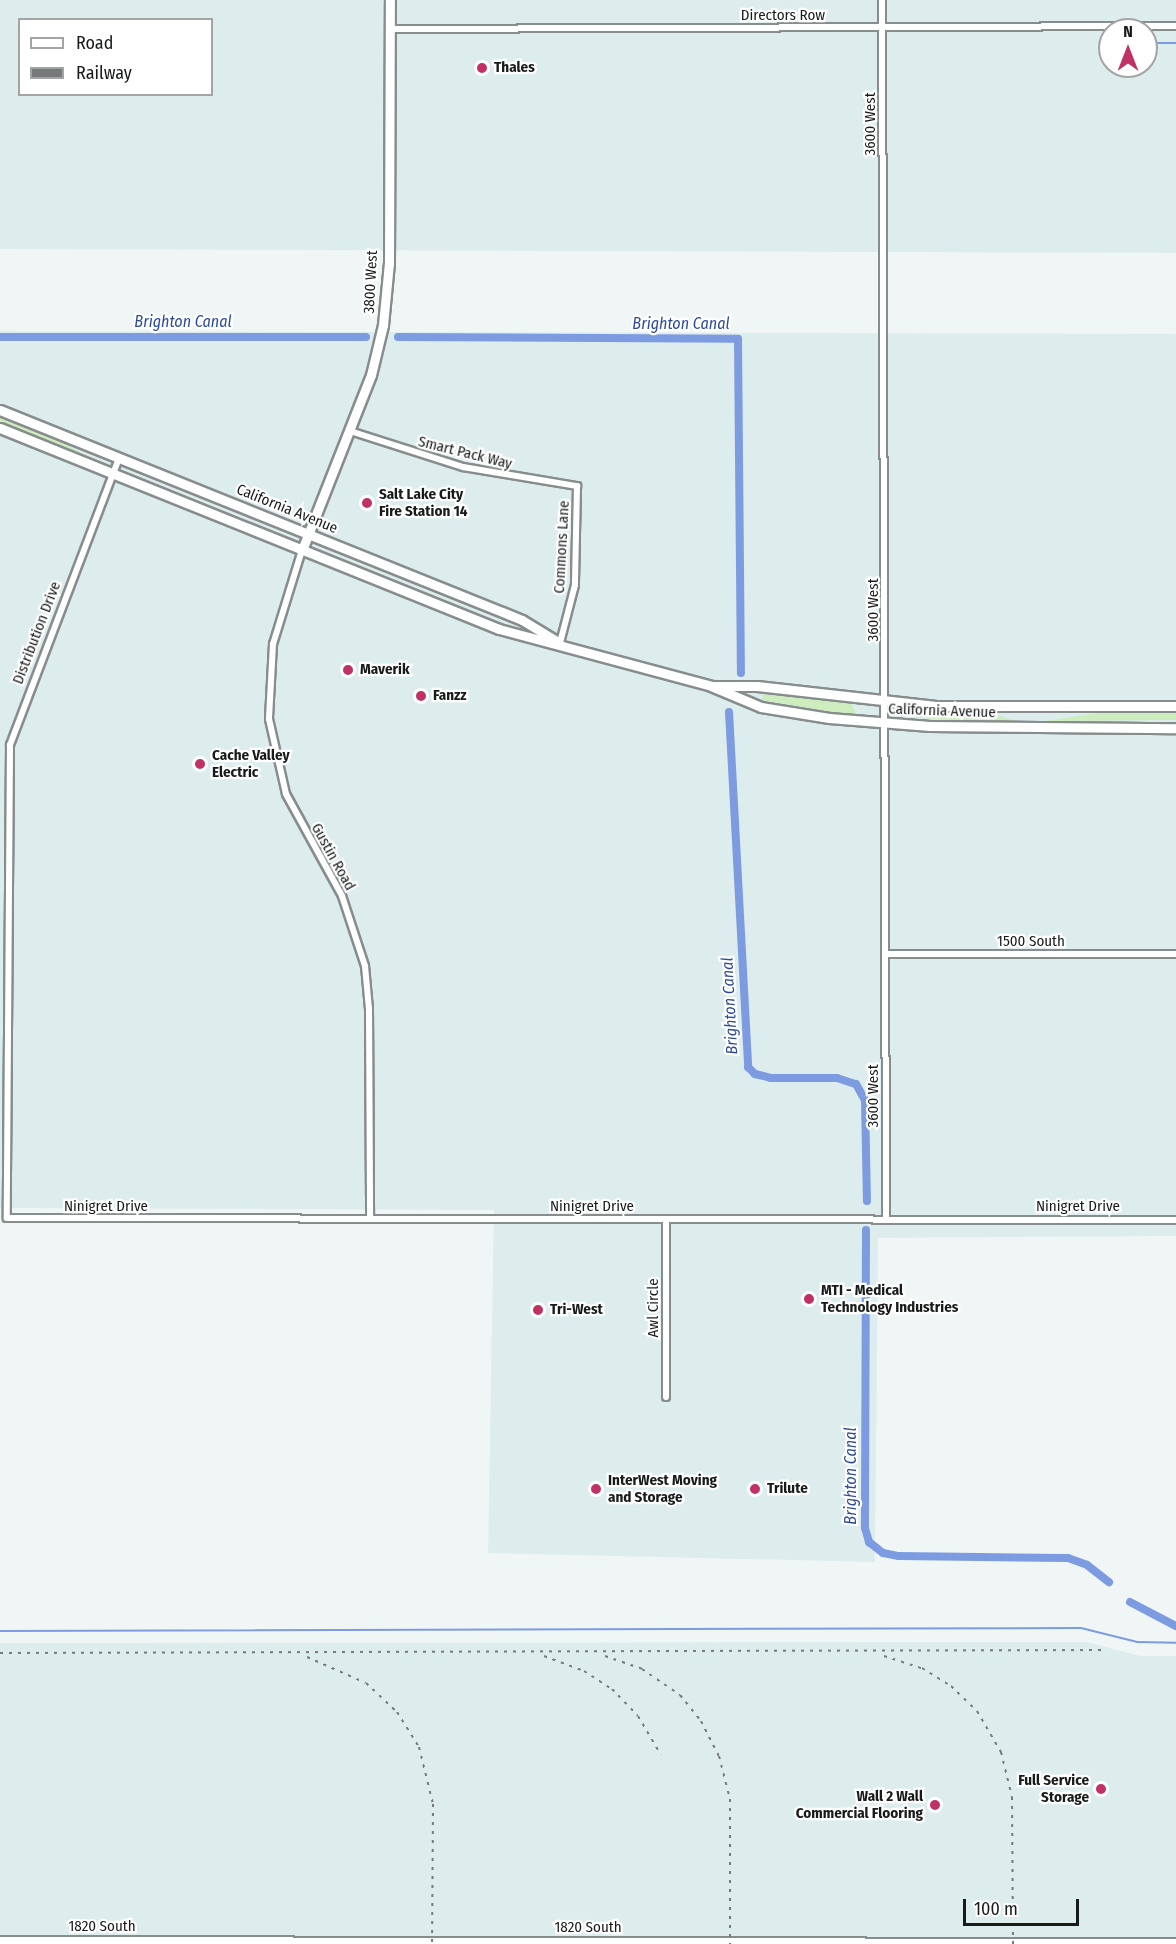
<!DOCTYPE html>
<html>
<head>
<meta charset="utf-8">
<style>
  body { margin:0 }
  #map { position:relative; width:1176px; height:1944px; overflow:hidden; background:#f0f6f6; font-family:"Fira Sans Condensed",sans-serif }
  div>[style] { position:absolute }
  [style*='--x'] { left:calc(var(--x)*1px); top:calc(var(--y)*1px); width:calc(var(--w)*1px); rotate:calc(var(--a)*1deg) }
  .built>* { inset:0; background:#ddeced }
  .green>* { inset:0; background:#ceedbe }
  .stream>* { height:2px; margin:-1px; padding:0 1px; transform-origin:1px; border-radius:1px; background:#7d9be1 }
  .canal>* { height:8px; margin:-4px; padding:0 4px; transform-origin:4px; border-radius:4px; background:#7d9be1 }
  .roads { filter:drop-shadow(2px 0 #878d8d) drop-shadow(-2px 0 #878d8d) drop-shadow(0 2px #878d8d) drop-shadow(0 -2px #878d8d) }
  .street>* { height:6px; margin:-3px; padding:0 3px; transform-origin:3px; border-radius:3px; background:#fff }
  .secondary>* { height:9px; margin:-4.5px; padding:0 4.5px; transform-origin:4.5px; border-radius:4.5px; background:#fff }
  .rail>* { height:2px; margin-top:-1px; transform-origin:0; background:repeating-linear-gradient(90deg,#767a7a 0 3px,transparent 0 9px) }
  .dots>* { width:16px; height:16px; translate:-50% -50%; box-sizing:border-box; border:3px solid #fff; border-radius:50% }
  span { translate:-50% -50%; white-space:nowrap; text-align:center; line-height:1.15; -webkit-text-stroke:4.5px #fff; paint-order:stroke }
  .street-label { font-size:15px; color:#191b1b }
  .poi-label { font-size:15px; color:#191b1b; font-weight:700 }
  .left { translate:0 -50%; text-align:left }
  .right { translate:-100% -50%; text-align:right }
  .water-label { font-size:16px; color:#2d4a9d; font-style:italic }
  .legend { position:absolute; left:18px; top:18px; width:195px; height:78px; box-sizing:border-box; background:#fff; border:2px solid #a3a4a4; margin:0; padding:8px 10px; list-style:none; font-size:18px; color:#191b1b }
  .legend li { display:flex; align-items:center; gap:12px; height:30px }
  .legend b { width:30px; border:2px solid #a3a4a4 }
  .north { position:absolute; left:1098px; top:18px; width:60px; height:60px; box-sizing:border-box; background:#fff; border:2px solid #a3a4a4; border-radius:50%; rotate:0deg; font-size:16px; font-weight:700; line-height:24px; text-align:center; color:#191b1b }
  .north::after { content:''; display:block; margin:auto; width:21px; height:27px; background:#bf3263; clip-path:polygon(50% 0,100% 100%,50% 72%,0 100%) }
  .scale { position:absolute; left:963px; top:1899px; width:116px; height:27px; box-sizing:border-box; border:3px solid #191b1b; border-top:0; padding-left:8px; font-size:18px; line-height:21px; white-space:nowrap; color:#191b1b; -webkit-text-stroke:4px #fff; paint-order:stroke }
</style>
</head>
<body>
<div id="map">
  <div class="built">
    <i style="clip-path:polygon(evenodd,0 0,1176px 0,1176px 253px,0 249px,0 0,20px 20px,212px 20px,212px 94px,20px 94px,20px 20px,0 0,1110px 30px,1146px 30px,1146px 66px,1110px 66px,1110px 30px)"></i>
    <i style="clip-path:polygon(0 331px,1176px 334px,1176px 1236px,878px 1238px,875px 1562px,488px 1553px,494px 1210px,0 1208px)"></i>
    <i style="clip-path:polygon(1087px 1642px,1140px 1656px,1176px 1656px,1176px 1944px,0 1944px,0 1643px)"></i>
  </div>
  <div class="green">
    <i style="clip-path:polygon(0 416px,48px 435px,93px 459px,0 422px)"></i>
    <i style="clip-path:polygon(764px 691px,851px 703px,857px 716px,762px 700px)"></i>
    <i style="clip-path:polygon(962px 711px,984px 712px,1018px 721px,969px 722px,911px 717px)"></i>
    <i style="clip-path:polygon(1110px 711px,1176px 712px,1176px 720px,1045px 721px)"></i>
  </div>
  <div class="stream">
    <i style="--x:1146;--y:43;--w:30;--a:0"></i>
    <i style="--x:0;--y:1631;--w:1081;--a:-0.16"></i>
    <i style="--x:1081;--y:1628;--w:58;--a:14"></i>
    <i style="--x:1137;--y:1642;--w:39;--a:1"></i>
  </div>
  <div class="canal">
    <i style="--x:0;--y:337;--w:366;--a:0"></i>
    <i style="--x:398;--y:337;--w:340;--a:0.3"></i>
    <i style="--x:738;--y:339;--w:334;--a:89.5"></i>
    <i style="--x:729;--y:712;--w:356;--a:86.9"></i>
    <i style="--x:748;--y:1067;--w:10;--a:45"></i>
    <i style="--x:755;--y:1074;--w:16;--a:14"></i>
    <i style="--x:771;--y:1078;--w:66;--a:0"></i>
    <i style="--x:837;--y:1078;--w:20;--a:18"></i>
    <i style="--x:856;--y:1084;--w:18;--a:61"></i>
    <i style="--x:865;--y:1100;--w:101;--a:88.9"></i>
    <i style="--x:866;--y:1230;--w:298;--a:90.2"></i>
    <i style="--x:865;--y:1528;--w:15;--a:74"></i>
    <i style="--x:869;--y:1542;--w:18;--a:38"></i>
    <i style="--x:883;--y:1553;--w:16;--a:11"></i>
    <i style="--x:899;--y:1556;--w:169;--a:0.7"></i>
    <i style="--x:1068;--y:1558;--w:20;--a:20"></i>
    <i style="--x:1087;--y:1565;--w:28;--a:38"></i>
    <i style="--x:1130;--y:1602;--w:52;--a:27.6"></i>
  </div>
  <div class="roads">
    <div class="street">
      <i style="--x:882;--y:0;--w:1219;--a:89.81"></i>
      <i style="--x:390;--y:29;--w:786;--a:-0.22"></i>
      <i style="--x:350;--y:431;--w:119;--a:17.7"></i>
      <i style="--x:463;--y:467;--w:116;--a:9.5"></i>
      <i style="--x:577;--y:486;--w:99;--a:91.2"></i>
      <i style="--x:575;--y:585;--w:60;--a:104.5"></i>
      <i style="--x:119;--y:458;--w:307;--a:110.8"></i>
      <i style="--x:10;--y:745;--w:473;--a:90.4"></i>
      <i style="--x:7;--y:1218;--w:1169;--a:0.1"></i>
      <i style="--x:302;--y:550;--w:98;--a:107.1"></i>
      <i style="--x:273;--y:644;--w:75;--a:93.1"></i>
      <i style="--x:269;--y:719;--w:77;--a:77.2"></i>
      <i style="--x:286;--y:794;--w:116;--a:61.2"></i>
      <i style="--x:342;--y:896;--w:74;--a:71.8"></i>
      <i style="--x:365;--y:966;--w:43;--a:84.7"></i>
      <i style="--x:369;--y:1009;--w:210;--a:89.7"></i>
      <i style="--x:886;--y:954;--w:290;--a:0"></i>
      <i style="--x:666;--y:1219;--w:178;--a:90"></i>
    </div>
    <div class="secondary">
      <i style="--x:0;--y:410;--w:563;--a:21.91"></i>
      <i style="--x:522;--y:620;--w:42;--a:31.4"></i>
      <i style="--x:0;--y:428;--w:538;--a:21.94"></i>
      <i style="--x:499;--y:629;--w:220;--a:15"></i>
      <i style="--x:711;--y:686;--w:54;--a:22.8"></i>
      <i style="--x:761;--y:707;--w:69;--a:9.2"></i>
      <i style="--x:829;--y:718;--w:101;--a:4.5"></i>
      <i style="--x:930;--y:726;--w:246;--a:0.5"></i>
      <i style="--x:302;--y:550;--w:188;--a:-68.5"></i>
      <i style="--x:371;--y:375;--w:51;--a:-76.5"></i>
      <i style="--x:383;--y:325;--w:62;--a:-84.5"></i>
      <i style="--x:389;--y:263;--w:263;--a:-89.8"></i>
      <i style="--x:715;--y:686;--w:42;--a:0"></i>
      <i style="--x:757;--y:686;--w:178;--a:6.4"></i>
      <i style="--x:934;--y:706;--w:242;--a:0"></i>
      <i style="--x:0;--y:1941;--w:1176;--a:0.1"></i>
    </div>
  </div>
  <div class="rail">
    <i style="--x:0;--y:1653;--w:1103;--a:-0.16"></i>
    <i style="--x:544;--y:1656;--w:43;--a:20.6"></i>
    <i style="--x:584;--y:1671;--w:33;--a:33"></i>
    <i style="--x:612;--y:1689;--w:37;--a:46"></i>
    <i style="--x:638;--y:1716;--w:45;--a:59.5"></i>
    <i style="--x:605;--y:1656;--w:39;--a:19"></i>
    <i style="--x:642;--y:1669;--w:46;--a:34.4"></i>
    <i style="--x:680;--y:1695;--w:33;--a:51"></i>
    <i style="--x:701;--y:1721;--w:39;--a:63"></i>
    <i style="--x:719;--y:1756;--w:44;--a:75.7"></i>
    <i style="--x:730;--y:1799;--w:145;--a:90"></i>
    <i style="--x:884;--y:1656;--w:40;--a:18"></i>
    <i style="--x:922;--y:1668;--w:34;--a:32"></i>
    <i style="--x:951;--y:1686;--w:36;--a:44"></i>
    <i style="--x:977;--y:1711;--w:48;--a:59.7"></i>
    <i style="--x:1001;--y:1752;--w:46;--a:76.3"></i>
    <i style="--x:1012;--y:1797;--w:147;--a:89.6"></i>
    <i style="--x:307;--y:1657;--w:64;--a:23.8"></i>
    <i style="--x:366;--y:1683;--w:42;--a:43.1"></i>
    <i style="--x:397;--y:1712;--w:41;--a:57.8"></i>
    <i style="--x:419;--y:1747;--w:59;--a:76.2"></i>
    <i style="--x:433;--y:1804;--w:140;--a:90.4"></i>
  </div>
  <div class="dots">
    <i style="left:482px;top:68px;background:#bf3263"></i>
    <i style="left:367px;top:503px;background:#bf3263"></i>
    <i style="left:348px;top:670px;background:#bf3263"></i>
    <i style="left:421px;top:696px;background:#bf3263"></i>
    <i style="left:200px;top:764px;background:#bf3263"></i>
    <i style="left:809px;top:1299px;background:#bf3263"></i>
    <i style="left:538px;top:1310px;background:#bf3263"></i>
    <i style="left:596px;top:1489px;background:#bf3263"></i>
    <i style="left:755px;top:1489px;background:#bf3263"></i>
    <i style="left:1101px;top:1789px;background:#bf3263"></i>
    <i style="left:935px;top:1805px;background:#bf3263"></i>
  </div>
  <div class="street-label">
    <span style="left:783px;top:16px">Directors Row</span>
    <span style="left:871px;top:124px;rotate:-90deg">3600 West</span>
    <span style="left:371px;top:282px;rotate:-87deg">3800 West</span>
    <span style="left:465px;top:453px;rotate:14deg">Smart Pack Way</span>
    <span style="left:287px;top:509px;rotate:22deg">California Avenue</span>
    <span style="left:562px;top:547px;rotate:-87deg">Commons Lane</span>
    <span style="left:874px;top:610px;rotate:-90deg">3600 West</span>
    <span style="left:37px;top:633px;rotate:-69deg">Distribution Drive</span>
    <span style="left:942px;top:711px;rotate:2deg">California Avenue</span>
    <span style="left:333px;top:857px;rotate:61deg">Gustin Road</span>
    <span style="left:1031px;top:942px">1500 South</span>
    <span style="left:874px;top:1096px;rotate:-90deg">3600 West</span>
    <span style="left:106px;top:1207px">Ninigret Drive</span>
    <span style="left:592px;top:1207px">Ninigret Drive</span>
    <span style="left:1078px;top:1207px">Ninigret Drive</span>
    <span style="left:654px;top:1308px;rotate:-90deg">Awl Circle</span>
    <span style="left:102px;top:1927px">1820 South</span>
    <span style="left:588px;top:1928px">1820 South</span>
  </div>
  <div class="poi-label">
    <span class="left" style="left:494px;top:68px">Thales</span>
    <span class="left" style="left:379px;top:503px">Salt Lake City<br>Fire Station 14</span>
    <span class="left" style="left:360px;top:670px">Maverik</span>
    <span class="left" style="left:433px;top:696px">Fanzz</span>
    <span class="left" style="left:212px;top:764px">Cache Valley<br>Electric</span>
    <span class="left" style="left:821px;top:1299px">MTI - Medical<br>Technology Industries</span>
    <span class="left" style="left:550px;top:1310px">Tri-West</span>
    <span class="left" style="left:608px;top:1489px">InterWest Moving<br>and Storage</span>
    <span class="left" style="left:767px;top:1489px">Trilute</span>
    <span class="right" style="left:1089px;top:1789px">Full Service<br>Storage</span>
    <span class="right" style="left:923px;top:1805px">Wall 2 Wall<br>Commercial Flooring</span>
  </div>
  <div class="water-label">
    <span style="left:183px;top:322px">Brighton Canal</span>
    <span style="left:681px;top:324px">Brighton Canal</span>
    <span style="left:730px;top:1006px;rotate:-93deg">Brighton Canal</span>
    <span style="left:851px;top:1476px;rotate:-90deg">Brighton Canal</span>
  </div>
  <ul class="legend">
  <li><b style="height:8px;background:#fff"></b>Road</li>
  <li><b style="height:8px;background:#767a7a"></b>Railway</li>
  </ul>
  <div class="north">N</div>
  <div class="scale">100 m</div>
</div>
</body>
</html>
